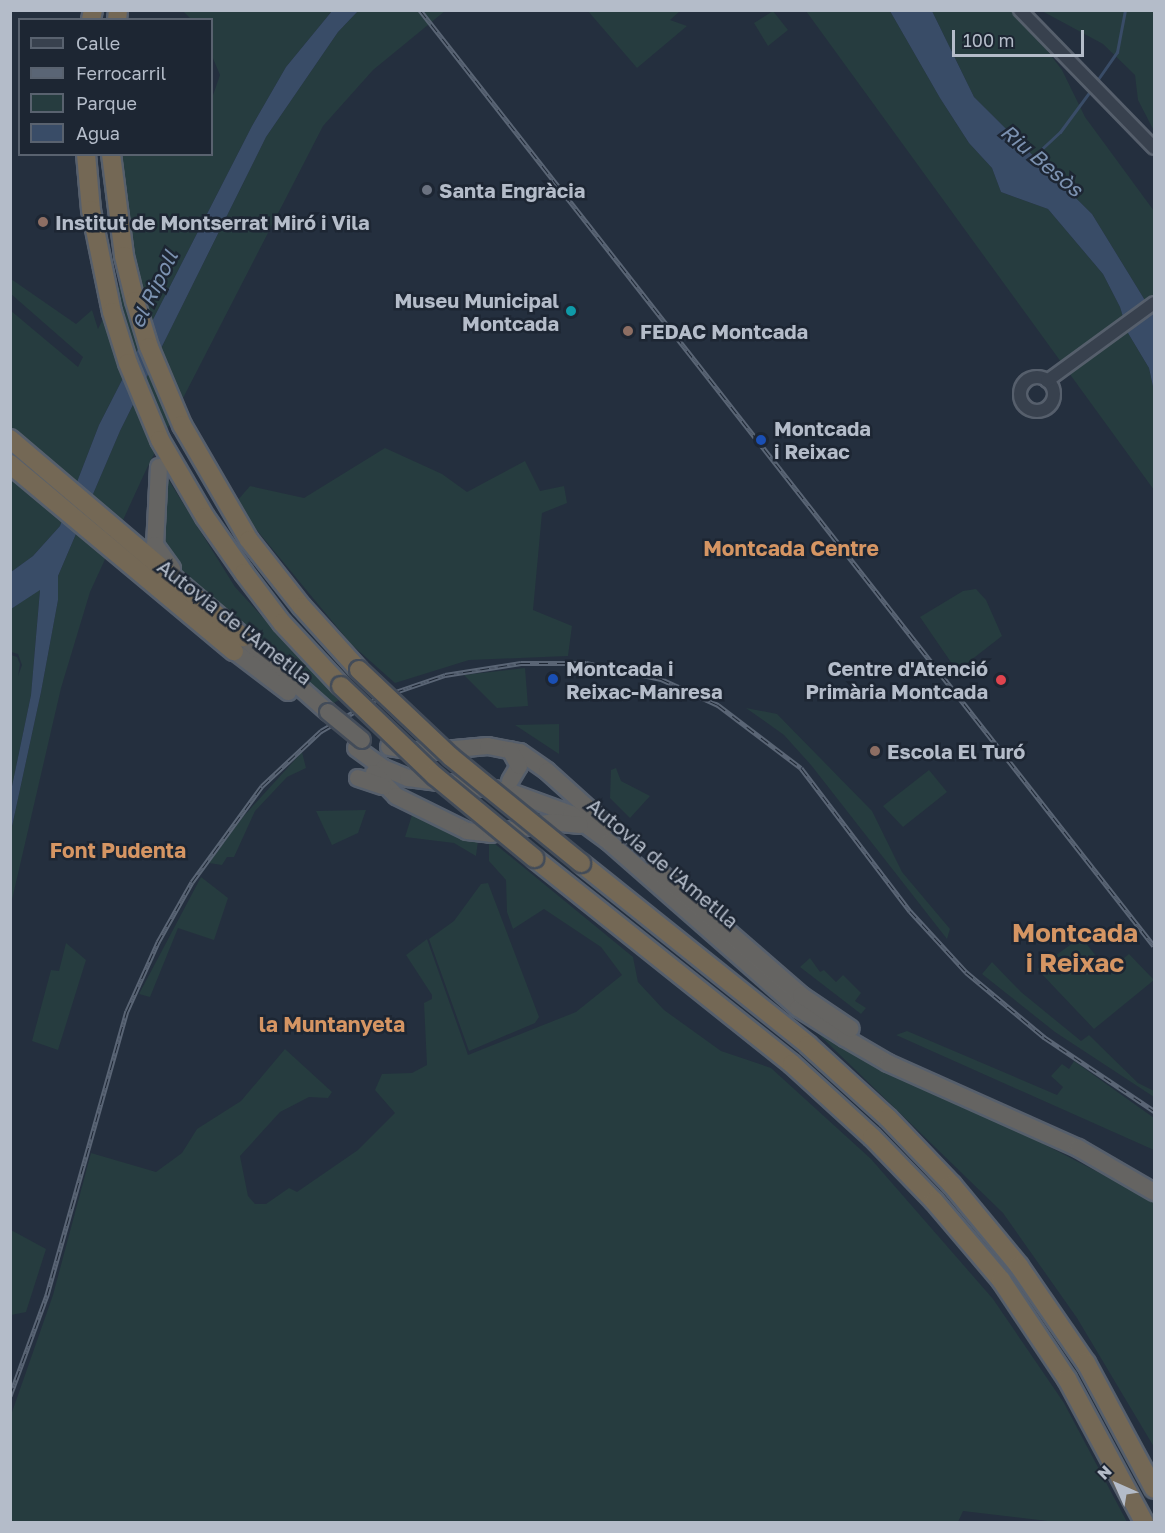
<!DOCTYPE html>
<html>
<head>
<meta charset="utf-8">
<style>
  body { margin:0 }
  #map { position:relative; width:1165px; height:1533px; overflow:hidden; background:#242f3e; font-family:"Golos Text",sans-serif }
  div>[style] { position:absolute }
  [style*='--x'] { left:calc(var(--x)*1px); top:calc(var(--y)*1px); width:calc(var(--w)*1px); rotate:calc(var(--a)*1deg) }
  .green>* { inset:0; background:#263c3f }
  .water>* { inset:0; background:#394c67 }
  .stream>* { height:3px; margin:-1.5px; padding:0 1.5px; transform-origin:1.5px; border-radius:1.5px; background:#394c67 }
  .roads { filter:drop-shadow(2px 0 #565f6c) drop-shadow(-2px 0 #565f6c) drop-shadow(0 2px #565f6c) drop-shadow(0 -2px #565f6c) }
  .tertiary>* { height:12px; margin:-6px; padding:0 6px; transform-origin:6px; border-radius:6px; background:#38414e }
  .tertiary>.ring { margin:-6px; padding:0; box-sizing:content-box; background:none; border:12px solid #38414e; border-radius:50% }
  .trunk>* { height:16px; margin:-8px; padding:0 8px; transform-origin:8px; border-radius:8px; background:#656462 }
  .motorway>* { height:18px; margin:-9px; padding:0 9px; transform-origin:9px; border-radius:9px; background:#746855 }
  .rail>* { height:5px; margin-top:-2.5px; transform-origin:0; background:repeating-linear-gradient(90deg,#1d2633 0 9px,#5a6575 0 18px); box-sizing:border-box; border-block:2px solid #5a6575 }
  .bridges { filter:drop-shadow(2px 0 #434c59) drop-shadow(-2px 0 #434c59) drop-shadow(0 2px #434c59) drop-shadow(0 -2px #434c59) }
  .trunk-bridge>* { height:16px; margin:-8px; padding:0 8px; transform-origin:8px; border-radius:8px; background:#656462 }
  .motorway-bridge>* { height:18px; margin:-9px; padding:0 9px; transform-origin:9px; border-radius:9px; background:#746855 }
  .dots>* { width:16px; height:16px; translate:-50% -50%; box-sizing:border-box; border:3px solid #1d2633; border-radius:50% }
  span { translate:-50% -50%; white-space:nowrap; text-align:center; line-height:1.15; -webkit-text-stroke:5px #1d2633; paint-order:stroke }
  .poi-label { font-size:20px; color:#b4bcc9; font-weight:700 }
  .left { translate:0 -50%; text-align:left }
  .right { translate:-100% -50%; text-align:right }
  .street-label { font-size:20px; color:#b4bcc9 }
  .water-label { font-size:21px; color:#7c92b1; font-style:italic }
  .neighbourhood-label { font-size:21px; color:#d59563; font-weight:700 }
  .district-label { font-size:26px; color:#d59563; font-weight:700 }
  .frame { position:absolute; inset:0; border:12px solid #b4bcc9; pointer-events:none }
  .legend { position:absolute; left:18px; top:18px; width:195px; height:138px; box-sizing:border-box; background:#1d2633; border:2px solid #59626f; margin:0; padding:8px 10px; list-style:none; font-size:18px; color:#b4bcc9 }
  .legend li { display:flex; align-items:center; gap:12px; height:30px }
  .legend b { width:30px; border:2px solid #59626f }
  .north { position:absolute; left:1087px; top:1455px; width:60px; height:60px; -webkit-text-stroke:4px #1d2633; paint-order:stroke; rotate:315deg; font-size:16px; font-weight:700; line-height:24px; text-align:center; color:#b4bcc9 }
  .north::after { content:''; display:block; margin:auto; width:21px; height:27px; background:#b4bcc9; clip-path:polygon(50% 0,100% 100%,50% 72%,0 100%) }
  .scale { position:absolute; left:952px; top:30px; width:132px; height:27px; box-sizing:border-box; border:3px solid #b4bcc9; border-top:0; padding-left:8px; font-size:18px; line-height:21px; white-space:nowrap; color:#b4bcc9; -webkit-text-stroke:4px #1d2633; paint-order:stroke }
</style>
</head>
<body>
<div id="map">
  <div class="green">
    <i style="clip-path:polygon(183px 11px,332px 11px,286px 67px,252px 126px,99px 425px,60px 526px,33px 556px,11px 572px,10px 310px,78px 367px,83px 357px,11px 294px,11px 279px,76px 324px,92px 310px,98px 329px,133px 259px,121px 155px,212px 154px,212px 98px,220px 75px,212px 56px,212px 20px,191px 19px)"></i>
    <i style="clip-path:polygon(358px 11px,445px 11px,373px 70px,323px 126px,146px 470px,90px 592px,61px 688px,11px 904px,11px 831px,41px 692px,58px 600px,58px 576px,120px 431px,266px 137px,338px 32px)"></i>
    <i style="clip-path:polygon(588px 11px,680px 11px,670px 20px,687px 26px,637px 68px)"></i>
    <i style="clip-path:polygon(773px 11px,788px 30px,768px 46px,754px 23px)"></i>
    <i style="clip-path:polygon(806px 11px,890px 11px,940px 98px,969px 143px,992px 168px,1001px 192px,1048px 209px,1103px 274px,1120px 307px,1128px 333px,1149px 368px,1154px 391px,1154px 490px)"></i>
    <i style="clip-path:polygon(932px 11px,1017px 11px,1062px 70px,1085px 117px,1154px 211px,1154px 315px,1092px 214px,974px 97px)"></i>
    <i style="clip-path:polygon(1042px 11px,1154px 11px,1154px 131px,1138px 100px,1135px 75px,1103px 44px)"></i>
    <i style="clip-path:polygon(385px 448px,442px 474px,467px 492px,525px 461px,540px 491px,564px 486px,567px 503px,542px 513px,533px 610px,572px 626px,568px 656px,469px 660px,395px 683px,351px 644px,250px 522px,237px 501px,250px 486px,304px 498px)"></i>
    <i style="clip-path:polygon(168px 479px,235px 587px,339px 700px,332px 704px,160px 551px)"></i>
    <i style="clip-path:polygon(40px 589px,31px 695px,11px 791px,11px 655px,17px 657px,20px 664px,18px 676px,22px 665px,18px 654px,11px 652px,11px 609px)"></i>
    <i style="clip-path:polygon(976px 589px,986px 600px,1002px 636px,957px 671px,920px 617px,963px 591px)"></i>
    <i style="clip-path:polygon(525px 668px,528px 706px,497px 708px,464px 675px)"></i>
    <i style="clip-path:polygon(746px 708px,777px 714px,872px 811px,902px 872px,950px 929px,947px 939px,811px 765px,784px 735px)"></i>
    <i style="clip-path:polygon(559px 724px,559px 754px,515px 725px)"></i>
    <i style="clip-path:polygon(302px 752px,306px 768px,287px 777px,255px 811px,234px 857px,227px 857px,222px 865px,209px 863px,242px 818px)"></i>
    <i style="clip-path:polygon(616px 768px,621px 781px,650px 796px,630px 818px,610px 798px,611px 770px)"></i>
    <i style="clip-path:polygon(929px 770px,947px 792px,903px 827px,883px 806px)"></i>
    <i style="clip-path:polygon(366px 810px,358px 833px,332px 845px,316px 811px)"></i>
    <i style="clip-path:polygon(412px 815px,478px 841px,476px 856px,454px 843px,405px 837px)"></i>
    <i style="clip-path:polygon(489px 839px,633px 957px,638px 982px,664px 1010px,721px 1051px,771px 1068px,871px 1159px,993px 1299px,1064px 1403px,1127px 1522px,1056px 1522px,963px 1511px,958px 1522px,11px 1522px,11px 1415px,53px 1295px,91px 1153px,156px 1172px,182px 1153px,197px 1129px,241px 1101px,285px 1049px,332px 1092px,328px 1098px,309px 1097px,280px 1112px,240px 1156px,248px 1196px,255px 1204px,266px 1204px,289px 1188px,297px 1192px,358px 1150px,395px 1113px,375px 1090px,382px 1074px,412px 1073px,427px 1065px,424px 1003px,432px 999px,432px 995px,406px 955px,427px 939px,468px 1055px,576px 1012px,622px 975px,601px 947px,544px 909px,513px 929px,507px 912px,506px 880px,489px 861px)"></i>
    <i style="clip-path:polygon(201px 877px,228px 898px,214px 940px,178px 928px,150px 997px,139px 994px)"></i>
    <i style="clip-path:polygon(488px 883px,539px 1017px,535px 1023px,469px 1051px,429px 939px,454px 921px,481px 884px)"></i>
    <i style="clip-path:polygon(1081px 937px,1108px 971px,1129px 954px,1154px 980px,1094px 1029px,1037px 969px)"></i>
    <i style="clip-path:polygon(66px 943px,86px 960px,58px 1050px,32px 1041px,51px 970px,59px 971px)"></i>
    <i style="clip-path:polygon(810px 958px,820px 972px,824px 970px,836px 982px,843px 975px,861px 993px,855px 1001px,866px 1008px,861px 1014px,800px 967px)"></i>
    <i style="clip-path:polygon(992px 962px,1021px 992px,1081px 1041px,1089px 1035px,1138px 1083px,1154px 1091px,1154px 1097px,1055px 1032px,982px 974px)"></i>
    <i style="clip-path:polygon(805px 1021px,1154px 1201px,1154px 1447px,1077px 1318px,1003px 1213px)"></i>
    <i style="clip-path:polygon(907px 1031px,1057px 1095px,1063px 1087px,1051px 1076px,1062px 1064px,1069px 1069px,1074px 1061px,1154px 1118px,1154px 1150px,896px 1035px)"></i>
    <i style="clip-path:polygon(11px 1230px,46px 1249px,26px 1312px,11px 1315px)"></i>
  </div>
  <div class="water">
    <i style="clip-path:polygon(332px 11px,358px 11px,338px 32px,266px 137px,120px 431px,58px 576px,58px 600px,41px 692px,11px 831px,11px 791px,31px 695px,40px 590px,11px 609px,11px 572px,33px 556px,60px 526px,99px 425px,252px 126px,286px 67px)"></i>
    <i style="clip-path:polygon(890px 11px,932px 11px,974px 97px,1092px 214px,1154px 315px,1154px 391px,1149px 368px,1128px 333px,1120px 307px,1103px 274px,1048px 209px,1001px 192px,992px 168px,969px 143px,940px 98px)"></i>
  </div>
  <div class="stream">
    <i style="--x:1096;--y:82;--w:37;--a:-55"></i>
    <i style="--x:1117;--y:52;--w:43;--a:-79.2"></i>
    <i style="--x:1033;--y:157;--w:37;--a:-43"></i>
    <i style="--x:1060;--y:132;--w:52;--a:-53.6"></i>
  </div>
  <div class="roads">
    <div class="tertiary">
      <i style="--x:1020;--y:10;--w:192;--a:45.8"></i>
      <i class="ring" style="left:1020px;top:377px;width:22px;height:22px"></i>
      <i style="--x:1047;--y:381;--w:132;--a:-36.1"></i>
    </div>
    <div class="trunk">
      <i style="--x:159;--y:467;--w:78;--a:92.9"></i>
      <i style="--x:155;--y:545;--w:29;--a:54"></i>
      <i style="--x:233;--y:628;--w:127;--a:41.5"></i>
      <i style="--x:234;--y:651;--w:68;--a:37.2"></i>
      <i style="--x:389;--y:747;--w:33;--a:9"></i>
      <i style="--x:422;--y:752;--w:66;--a:-5.2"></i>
      <i style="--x:488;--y:746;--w:33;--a:11"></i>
      <i style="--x:520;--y:752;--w:33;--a:35"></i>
      <i style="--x:547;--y:771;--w:81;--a:42"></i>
      <i style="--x:356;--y:748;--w:34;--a:36"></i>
      <i style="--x:384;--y:768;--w:26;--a:23"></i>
      <i style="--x:408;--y:778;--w:101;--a:7.4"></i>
      <i style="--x:508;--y:791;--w:67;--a:20.1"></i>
      <i style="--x:571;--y:814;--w:47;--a:36.4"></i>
      <i style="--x:609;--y:842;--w:252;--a:41.3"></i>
      <i style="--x:798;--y:1008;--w:56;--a:32.6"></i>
      <i style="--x:845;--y:1038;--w:50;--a:30.2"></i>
      <i style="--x:888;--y:1063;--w:208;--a:24.1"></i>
      <i style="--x:1078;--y:1148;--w:88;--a:30.1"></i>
      <i style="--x:374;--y:773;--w:32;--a:46"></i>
      <i style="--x:396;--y:796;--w:79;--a:26.2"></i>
      <i style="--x:467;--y:831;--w:24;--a:7"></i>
      <i style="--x:491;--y:834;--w:62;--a:-11.1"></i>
      <i style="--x:552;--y:822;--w:28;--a:6"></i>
      <i style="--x:358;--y:778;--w:26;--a:18"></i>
      <i style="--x:510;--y:781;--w:17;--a:-59"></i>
      <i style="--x:519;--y:766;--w:18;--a:-119"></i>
      <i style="--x:655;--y:868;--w:194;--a:41"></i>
      <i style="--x:801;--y:995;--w:60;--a:34.2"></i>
    </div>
    <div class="motorway">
      <i style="--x:91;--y:20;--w:10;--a:-79"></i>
      <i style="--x:117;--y:20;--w:10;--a:-84"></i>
      <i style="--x:86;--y:154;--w:56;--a:84.9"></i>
      <i style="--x:91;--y:210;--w:104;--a:78.4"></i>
      <i style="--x:112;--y:312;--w:53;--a:72.6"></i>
      <i style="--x:128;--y:363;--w:83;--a:67.4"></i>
      <i style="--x:160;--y:440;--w:89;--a:59.7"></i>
      <i style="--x:205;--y:517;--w:68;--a:55.1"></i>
      <i style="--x:244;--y:573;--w:63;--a:52.8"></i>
      <i style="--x:282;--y:623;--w:86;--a:46.9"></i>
      <i style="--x:111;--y:154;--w:103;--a:82.7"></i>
      <i style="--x:124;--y:256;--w:46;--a:76.3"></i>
      <i style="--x:135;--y:301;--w:48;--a:73.1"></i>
      <i style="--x:149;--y:347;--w:85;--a:67.1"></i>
      <i style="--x:182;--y:425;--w:133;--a:59.8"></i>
      <i style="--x:249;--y:540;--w:85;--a:51.7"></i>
      <i style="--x:302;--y:607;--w:85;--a:47.9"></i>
      <i style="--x:10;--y:439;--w:306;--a:40.4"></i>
      <i style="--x:10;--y:464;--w:292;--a:39.9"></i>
      <i style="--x:534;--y:858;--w:330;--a:38.6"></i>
      <i style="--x:792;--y:1064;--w:108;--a:42.4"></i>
      <i style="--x:872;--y:1137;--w:89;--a:45.9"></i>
      <i style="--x:934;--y:1201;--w:104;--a:49.7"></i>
      <i style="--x:1001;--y:1280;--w:119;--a:56.3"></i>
      <i style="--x:1067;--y:1379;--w:162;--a:61.7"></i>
      <i style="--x:581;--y:863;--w:291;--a:38.7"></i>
      <i style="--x:808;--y:1045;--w:108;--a:42.4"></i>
      <i style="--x:888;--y:1118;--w:93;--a:46.3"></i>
      <i style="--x:952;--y:1185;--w:105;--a:50.4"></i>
      <i style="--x:1019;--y:1266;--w:118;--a:55.4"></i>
      <i style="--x:1086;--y:1363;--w:143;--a:61.6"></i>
    </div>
  </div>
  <div class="rail">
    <i style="--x:420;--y:10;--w:1189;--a:51.9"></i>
    <i style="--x:10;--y:1396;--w:108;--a:-69.9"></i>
    <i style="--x:47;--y:1295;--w:295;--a:-74.3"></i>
    <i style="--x:127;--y:1011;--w:76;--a:-65.8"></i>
    <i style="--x:158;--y:942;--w:69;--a:-60.5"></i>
    <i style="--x:192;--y:882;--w:119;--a:-53.9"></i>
    <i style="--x:262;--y:786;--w:81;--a:-43"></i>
    <i style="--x:321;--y:731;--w:66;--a:-30.1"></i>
    <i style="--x:378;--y:698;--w:71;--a:-18.9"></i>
    <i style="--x:445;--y:675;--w:77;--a:-9"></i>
    <i style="--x:521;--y:663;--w:65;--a:0"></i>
    <i style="--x:586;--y:663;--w:77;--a:12"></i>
    <i style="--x:661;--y:679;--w:63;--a:24.5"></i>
    <i style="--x:718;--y:705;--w:104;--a:37.2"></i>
    <i style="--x:801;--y:768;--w:180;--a:52.7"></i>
    <i style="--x:910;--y:911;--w:83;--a:47.4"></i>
    <i style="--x:966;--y:972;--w:102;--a:39.8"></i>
    <i style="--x:1044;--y:1037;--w:133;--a:33.9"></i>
  </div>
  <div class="bridges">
    <div class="trunk-bridge">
      <i style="--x:328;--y:712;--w:44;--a:39.5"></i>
    </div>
    <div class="motorway-bridge">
      <i style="--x:359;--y:670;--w:127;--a:43.4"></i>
      <i style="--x:451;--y:757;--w:168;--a:39.2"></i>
      <i style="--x:341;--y:686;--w:130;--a:43.8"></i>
      <i style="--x:435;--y:776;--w:129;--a:39.6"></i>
    </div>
  </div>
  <div class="dots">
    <i style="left:427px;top:190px;background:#6b7280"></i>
    <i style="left:43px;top:222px;background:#8d6e63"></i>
    <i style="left:571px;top:311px;background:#0f9aa8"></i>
    <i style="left:628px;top:331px;background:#8d6e63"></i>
    <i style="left:761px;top:440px;background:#1a4fb4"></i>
    <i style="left:553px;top:679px;background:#1a4fb4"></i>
    <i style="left:1001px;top:680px;background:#e0444e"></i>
    <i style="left:875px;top:751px;background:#8d6e63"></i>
  </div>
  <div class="poi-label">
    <span class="left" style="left:439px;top:190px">Santa Engràcia</span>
    <span class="left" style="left:55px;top:222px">Institut de Montserrat Miró i Vila</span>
    <span class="right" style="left:559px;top:312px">Museu Municipal<br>Montcada</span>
    <span class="left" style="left:640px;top:331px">FEDAC Montcada</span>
    <span class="left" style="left:774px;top:440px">Montcada<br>i Reixac</span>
    <span class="left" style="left:566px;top:680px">Montcada i<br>Reixac-Manresa</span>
    <span class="right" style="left:988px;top:680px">Centre d'Atenció<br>Primària Montcada</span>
    <span class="left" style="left:887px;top:751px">Escola El Turó</span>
  </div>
  <div class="street-label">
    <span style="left:235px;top:622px;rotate:38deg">Autovia de l'Ametlla</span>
    <span style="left:663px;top:863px;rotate:40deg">Autovia de l'Ametlla</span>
  </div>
  <div class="water-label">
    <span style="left:1042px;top:160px;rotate:40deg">Riu Besòs</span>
    <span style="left:153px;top:289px;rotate:-64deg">el Ripoll</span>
  </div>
  <div class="neighbourhood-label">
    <span style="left:791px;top:548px">Montcada Centre</span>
    <span style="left:118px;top:850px">Font Pudenta</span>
    <span style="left:332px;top:1024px">la Muntanyeta</span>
  </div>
  <div class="district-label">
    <span style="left:1075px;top:948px">Montcada<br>i Reixac</span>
  </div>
  <div class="frame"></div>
  <ul class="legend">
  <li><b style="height:8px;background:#38414e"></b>Calle</li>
  <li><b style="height:8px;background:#5a6575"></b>Ferrocarril</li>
  <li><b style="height:16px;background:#263c3f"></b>Parque</li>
  <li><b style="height:16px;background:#394c67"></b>Agua</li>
  </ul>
  <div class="north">N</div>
  <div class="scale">100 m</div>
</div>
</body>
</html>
